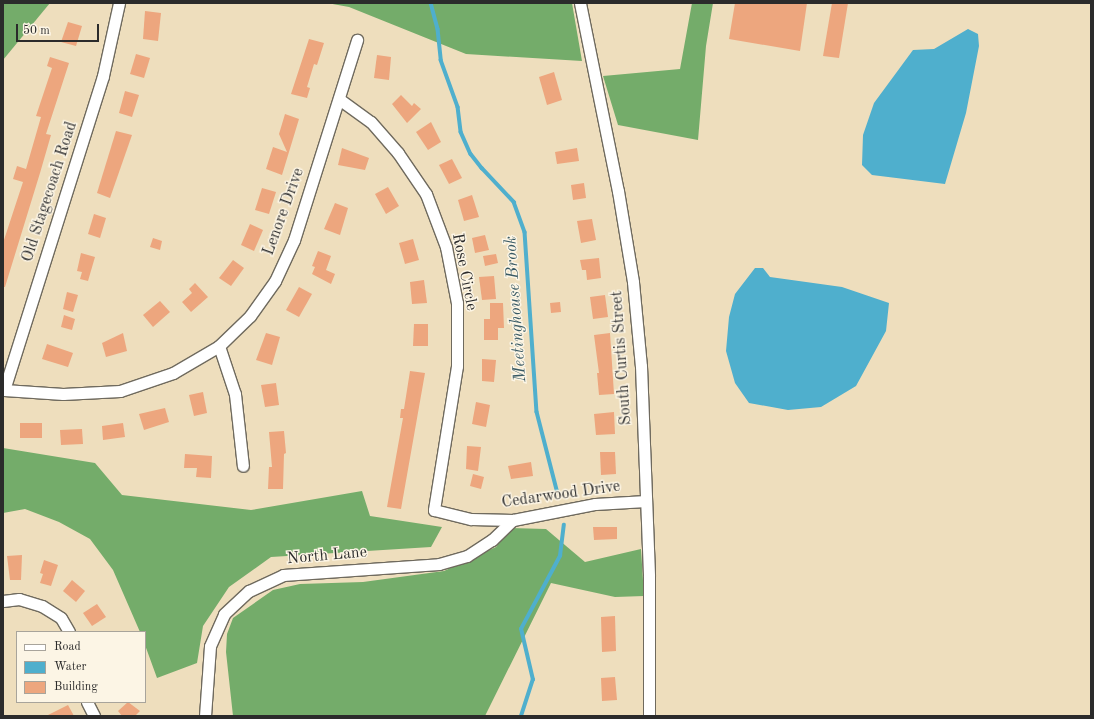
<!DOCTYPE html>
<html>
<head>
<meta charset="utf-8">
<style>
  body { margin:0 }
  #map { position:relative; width:1094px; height:719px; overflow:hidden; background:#eedebd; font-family:"Old Standard TT",serif }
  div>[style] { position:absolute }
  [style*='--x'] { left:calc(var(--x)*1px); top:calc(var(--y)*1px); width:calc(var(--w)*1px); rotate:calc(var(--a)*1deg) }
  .forest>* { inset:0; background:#74ac6a }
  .water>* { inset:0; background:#4fafcd }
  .stream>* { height:3.5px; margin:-1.75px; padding:0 1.75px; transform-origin:1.75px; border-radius:1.75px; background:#4fafcd }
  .building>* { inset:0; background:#eda67e }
  .roads { filter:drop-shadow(1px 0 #6f6a5e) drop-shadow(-1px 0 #6f6a5e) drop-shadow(0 1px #6f6a5e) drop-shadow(0 -1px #6f6a5e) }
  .minor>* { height:11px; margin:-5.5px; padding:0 5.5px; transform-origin:5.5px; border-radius:5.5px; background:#fff }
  span { translate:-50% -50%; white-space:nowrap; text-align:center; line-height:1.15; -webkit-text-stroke:3px #fcf5e5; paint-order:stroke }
  .street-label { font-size:16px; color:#2b2b2b }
  .water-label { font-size:17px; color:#385964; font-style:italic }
  .frame { position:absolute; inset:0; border:4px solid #2b2b2b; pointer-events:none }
  .legend { position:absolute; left:16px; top:631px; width:130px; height:72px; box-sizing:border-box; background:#fcf5e5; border:1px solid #a8a49b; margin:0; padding:5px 7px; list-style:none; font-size:12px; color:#2b2b2b }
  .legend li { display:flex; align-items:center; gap:8px; height:20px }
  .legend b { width:20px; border:1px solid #a8a49b }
  .scale { position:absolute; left:16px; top:24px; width:83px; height:18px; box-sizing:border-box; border:2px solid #2b2b2b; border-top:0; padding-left:5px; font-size:12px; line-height:14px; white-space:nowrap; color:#2b2b2b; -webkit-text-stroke:3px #fcf5e5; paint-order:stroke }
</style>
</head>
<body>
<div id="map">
  <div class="forest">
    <i style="clip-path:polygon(3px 3px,50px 3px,3px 60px)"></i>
    <i style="clip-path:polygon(327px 3px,572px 3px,582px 61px,466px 54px,349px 7px)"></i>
    <i style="clip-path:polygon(692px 3px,713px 3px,706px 46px,698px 140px,618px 125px,603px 76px,680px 69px)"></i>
    <i style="clip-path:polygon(3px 448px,95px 463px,122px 495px,251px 510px,362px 491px,370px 516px,442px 527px,431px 547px,271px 557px,229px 587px,203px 626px,197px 663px,157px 678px,145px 645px,145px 632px,140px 632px,113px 570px,90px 539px,59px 522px,25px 509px,3px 513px)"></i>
    <i style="clip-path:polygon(510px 528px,546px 529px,585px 562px,641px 549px,644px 596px,615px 597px,551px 583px,485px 716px,233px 716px,226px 652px,227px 634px,233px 618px,273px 590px,300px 584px,363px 582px,444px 571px,496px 547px)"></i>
  </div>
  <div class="water">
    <i style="clip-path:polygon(968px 29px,978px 34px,979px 46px,966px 113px,945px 184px,872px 175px,862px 165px,863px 135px,874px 103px,913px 50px,934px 49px)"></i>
    <i style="clip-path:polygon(755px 268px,763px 268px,770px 277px,842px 287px,889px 303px,886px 331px,856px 386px,821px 407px,788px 410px,749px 403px,735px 383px,726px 351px,729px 317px,735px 294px)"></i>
  </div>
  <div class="stream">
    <i style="--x:431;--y:3;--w:27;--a:75"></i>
    <i style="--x:438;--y:29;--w:31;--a:84"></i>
    <i style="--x:441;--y:60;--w:50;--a:70.1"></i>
    <i style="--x:458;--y:107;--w:25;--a:83"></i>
    <i style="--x:461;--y:132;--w:24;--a:66"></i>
    <i style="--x:471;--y:154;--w:18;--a:52"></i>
    <i style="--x:482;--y:168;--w:47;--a:46.7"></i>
    <i style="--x:514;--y:202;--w:32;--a:70"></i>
    <i style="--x:525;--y:232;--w:180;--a:86.2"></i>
    <i style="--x:537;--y:412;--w:81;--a:75.6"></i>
    <i style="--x:521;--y:716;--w:38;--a:-72"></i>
    <i style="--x:533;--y:680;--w:52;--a:-103.2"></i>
    <i style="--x:521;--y:629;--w:83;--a:-61.9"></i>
    <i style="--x:560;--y:556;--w:31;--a:-83"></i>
  </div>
  <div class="building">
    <i style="clip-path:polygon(735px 3px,807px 3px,800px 51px,729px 39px)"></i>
    <i style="clip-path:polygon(832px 3px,848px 3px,839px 58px,823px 56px)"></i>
    <i style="clip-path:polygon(145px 11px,161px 13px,158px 41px,143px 39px)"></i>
    <i style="clip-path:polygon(68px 22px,82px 26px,76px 46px,61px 42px)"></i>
    <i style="clip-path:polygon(309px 39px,324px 43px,317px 65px,314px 64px,307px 87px,310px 88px,307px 98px,291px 94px)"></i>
    <i style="clip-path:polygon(136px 54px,150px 58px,144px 78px,130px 74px)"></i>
    <i style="clip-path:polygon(377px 55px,391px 57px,389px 80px,374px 78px)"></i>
    <i style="clip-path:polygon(50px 57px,69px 63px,46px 134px,51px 135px,40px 173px,5px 287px,3px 287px,3px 243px,23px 182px,13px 179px,17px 166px,26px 169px,41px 117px,36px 116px,52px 68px,47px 66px)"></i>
    <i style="clip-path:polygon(554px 72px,562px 100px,547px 105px,539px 77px)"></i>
    <i style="clip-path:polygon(125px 91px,139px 95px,132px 117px,119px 113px)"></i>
    <i style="clip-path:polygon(401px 95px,412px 106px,414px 103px,421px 109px,407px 123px,392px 104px)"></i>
    <i style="clip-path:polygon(285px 114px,299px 119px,282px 175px,266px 169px,273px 147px,287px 152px,279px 134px)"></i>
    <i style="clip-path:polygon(431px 122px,441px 142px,428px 150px,416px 132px)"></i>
    <i style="clip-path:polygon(116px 131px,132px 135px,110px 198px,97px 193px)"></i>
    <i style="clip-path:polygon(342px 148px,369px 158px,365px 170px,338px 165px)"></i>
    <i style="clip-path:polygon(577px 148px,579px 161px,557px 164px,555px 152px)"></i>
    <i style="clip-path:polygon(452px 159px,462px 178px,449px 184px,439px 165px)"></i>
    <i style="clip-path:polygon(584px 183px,586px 198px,573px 200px,571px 185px)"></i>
    <i style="clip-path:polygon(388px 187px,399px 206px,386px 214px,375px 194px)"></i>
    <i style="clip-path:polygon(262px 188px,276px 192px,269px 214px,255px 210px)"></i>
    <i style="clip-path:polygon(472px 195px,479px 217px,464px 221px,458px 200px)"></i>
    <i style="clip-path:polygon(335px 203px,348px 208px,340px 235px,324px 229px)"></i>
    <i style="clip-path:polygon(94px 214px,106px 218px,100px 238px,88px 234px)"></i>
    <i style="clip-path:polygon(592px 219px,596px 240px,581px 243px,577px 221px)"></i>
    <i style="clip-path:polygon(250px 224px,263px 230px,254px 251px,241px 245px)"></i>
    <i style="clip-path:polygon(485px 235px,489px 250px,475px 253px,472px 238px)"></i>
    <i style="clip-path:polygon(153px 238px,162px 241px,160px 250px,150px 247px)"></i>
    <i style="clip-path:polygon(413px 239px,419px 260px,405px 264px,399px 243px)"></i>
    <i style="clip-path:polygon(318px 251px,331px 256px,326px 270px,335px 274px,331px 284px,312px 274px,315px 267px,312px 266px)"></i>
    <i style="clip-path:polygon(81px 253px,95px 257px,88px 281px,80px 279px,82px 272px,77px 271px)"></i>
    <i style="clip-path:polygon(496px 254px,498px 263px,485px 266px,483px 256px)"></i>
    <i style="clip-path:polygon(599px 258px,601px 278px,587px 280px,586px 270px,582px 270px,580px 260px)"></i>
    <i style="clip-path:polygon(233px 260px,244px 268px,231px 286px,219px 278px)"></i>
    <i style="clip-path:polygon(494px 276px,496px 299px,482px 300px,479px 277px)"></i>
    <i style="clip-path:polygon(424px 280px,427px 303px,412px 304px,410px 282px)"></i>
    <i style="clip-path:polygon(195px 283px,208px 297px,191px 312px,182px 302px,192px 293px,189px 289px)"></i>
    <i style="clip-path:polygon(299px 287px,312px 294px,299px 317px,286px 310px)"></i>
    <i style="clip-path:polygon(67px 292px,78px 295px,73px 312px,63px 309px)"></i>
    <i style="clip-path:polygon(605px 295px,608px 317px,593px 319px,590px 297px)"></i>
    <i style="clip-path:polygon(160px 301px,170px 312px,153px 327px,143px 315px)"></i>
    <i style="clip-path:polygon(560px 302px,561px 312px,551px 313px,550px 303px)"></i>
    <i style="clip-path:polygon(490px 303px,503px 303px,504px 328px,498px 328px,498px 340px,484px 340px,484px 319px,490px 319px)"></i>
    <i style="clip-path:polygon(64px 315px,75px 319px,72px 330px,61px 327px)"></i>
    <i style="clip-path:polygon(414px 324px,428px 324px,428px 346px,413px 346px)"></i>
    <i style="clip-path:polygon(123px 333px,127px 351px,106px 357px,102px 343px)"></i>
    <i style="clip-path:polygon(266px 333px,280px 337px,272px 365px,256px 360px)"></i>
    <i style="clip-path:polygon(610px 333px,614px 394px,599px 395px,597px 373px,599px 373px,594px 335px)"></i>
    <i style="clip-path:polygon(47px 344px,73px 353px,68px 367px,42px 359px)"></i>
    <i style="clip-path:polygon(482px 359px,496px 360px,494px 382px,482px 381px)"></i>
    <i style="clip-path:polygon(410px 371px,425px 373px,401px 509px,387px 507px,403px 418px,400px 418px,401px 409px,404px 409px)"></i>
    <i style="clip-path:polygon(276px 383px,279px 405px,265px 407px,261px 385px)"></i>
    <i style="clip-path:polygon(203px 392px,207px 413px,194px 416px,189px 395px)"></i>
    <i style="clip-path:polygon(476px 402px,490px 405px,486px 427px,472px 424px)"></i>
    <i style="clip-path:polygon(165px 408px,169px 422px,144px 430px,139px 414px)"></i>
    <i style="clip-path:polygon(614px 412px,615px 434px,596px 435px,594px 414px)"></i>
    <i style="clip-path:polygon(20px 423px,42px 423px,42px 438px,20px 438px)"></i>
    <i style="clip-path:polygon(123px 423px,125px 437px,103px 440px,102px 426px)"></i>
    <i style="clip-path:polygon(82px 429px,83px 444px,61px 445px,60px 430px)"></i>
    <i style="clip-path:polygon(284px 431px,286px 453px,284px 454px,283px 489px,268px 489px,269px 467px,272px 467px,269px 432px)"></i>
    <i style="clip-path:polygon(467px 446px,481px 447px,478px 471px,466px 469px)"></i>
    <i style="clip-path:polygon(600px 452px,615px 452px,616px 474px,601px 475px)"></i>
    <i style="clip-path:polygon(185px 454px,212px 456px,211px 478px,196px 477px,197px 468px,184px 468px)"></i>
    <i style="clip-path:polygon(531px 462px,533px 476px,511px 479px,508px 466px)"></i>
    <i style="clip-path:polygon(473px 474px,484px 477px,481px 489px,470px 486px)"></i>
    <i style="clip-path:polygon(593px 527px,617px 527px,617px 539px,594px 540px)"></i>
    <i style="clip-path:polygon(22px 555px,21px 580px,10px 580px,7px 556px)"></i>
    <i style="clip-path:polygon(44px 560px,58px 565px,51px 586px,40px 583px,43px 574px,40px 573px)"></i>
    <i style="clip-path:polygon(72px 580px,85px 591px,76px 602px,63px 591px)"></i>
    <i style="clip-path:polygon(97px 604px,106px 617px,92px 626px,83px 613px)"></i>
    <i style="clip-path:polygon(615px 616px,616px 651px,602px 652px,601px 617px)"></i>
    <i style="clip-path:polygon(615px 677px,617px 700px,602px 701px,601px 678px)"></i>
    <i style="clip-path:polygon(128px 702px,140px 711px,135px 716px,122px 716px,118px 711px)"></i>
    <i style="clip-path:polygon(68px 705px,74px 716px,46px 716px)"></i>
  </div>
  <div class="roads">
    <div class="minor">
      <i style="--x:119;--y:3;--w:75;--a:102.4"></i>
      <i style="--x:103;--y:76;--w:329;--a:107.5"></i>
      <i style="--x:4;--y:390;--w:59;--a:3.9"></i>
      <i style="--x:63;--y:394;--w:57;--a:-3"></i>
      <i style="--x:120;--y:391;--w:56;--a:-18.8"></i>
      <i style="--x:173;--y:373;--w:53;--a:-30.4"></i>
      <i style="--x:219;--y:346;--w:43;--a:-44.1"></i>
      <i style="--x:250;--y:316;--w:43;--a:-54.5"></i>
      <i style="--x:275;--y:281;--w:45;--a:-65.1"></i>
      <i style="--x:294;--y:240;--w:210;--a:-72.5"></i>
      <i style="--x:580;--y:3;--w:192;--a:78.6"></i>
      <i style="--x:618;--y:191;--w:92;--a:80.6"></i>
      <i style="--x:633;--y:282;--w:84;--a:84.6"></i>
      <i style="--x:641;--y:366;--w:210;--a:87.8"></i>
      <i style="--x:649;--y:576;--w:140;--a:90"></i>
      <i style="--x:339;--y:99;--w:39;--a:36"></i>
      <i style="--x:371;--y:122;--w:41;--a:48.9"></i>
      <i style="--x:398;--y:153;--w:50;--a:55.7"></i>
      <i style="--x:426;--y:194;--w:57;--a:69.3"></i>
      <i style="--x:446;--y:247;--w:57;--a:78.9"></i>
      <i style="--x:457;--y:303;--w:63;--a:90"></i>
      <i style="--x:457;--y:366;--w:146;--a:99.1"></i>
      <i style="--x:434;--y:510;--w:38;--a:14"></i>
      <i style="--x:471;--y:519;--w:42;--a:1.4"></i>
      <i style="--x:513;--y:520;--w:84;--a:-11"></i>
      <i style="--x:595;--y:504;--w:51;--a:-3.4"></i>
      <i style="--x:219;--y:346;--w:51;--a:71.6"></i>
      <i style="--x:235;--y:394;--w:72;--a:83.7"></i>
      <i style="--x:3;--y:601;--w:16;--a:-7"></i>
      <i style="--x:19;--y:599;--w:24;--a:17"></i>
      <i style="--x:42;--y:606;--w:22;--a:32"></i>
      <i style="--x:61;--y:618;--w:16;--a:60"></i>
      <i style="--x:87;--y:702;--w:16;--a:63"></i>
      <i style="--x:205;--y:716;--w:70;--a:-85.9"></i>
      <i style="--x:210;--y:646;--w:35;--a:-66"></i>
      <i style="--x:224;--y:614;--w:34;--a:-43"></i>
      <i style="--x:249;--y:591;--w:38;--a:-25"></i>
      <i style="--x:283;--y:575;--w:156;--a:-4"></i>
      <i style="--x:439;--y:564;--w:29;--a:-16"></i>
      <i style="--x:467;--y:556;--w:30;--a:-33"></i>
      <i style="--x:492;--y:540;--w:29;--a:-44"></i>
    </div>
  </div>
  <div class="street-label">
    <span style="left:50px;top:192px;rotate:-72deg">Old Stagecoach Road</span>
    <span style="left:284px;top:212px;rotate:-70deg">Lenore Drive</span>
    <span style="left:464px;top:272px;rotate:79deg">Rose Circle</span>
    <span style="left:622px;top:358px;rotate:-94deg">South Curtis Street</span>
    <span style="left:561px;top:495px;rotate:-8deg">Cedarwood Drive</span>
    <span style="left:327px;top:556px;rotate:-5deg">North Lane</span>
  </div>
  <div class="water-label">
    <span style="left:516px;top:309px;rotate:-94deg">Meetinghouse Brook</span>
  </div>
  <div class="frame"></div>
  <ul class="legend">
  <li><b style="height:5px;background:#fff"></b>Road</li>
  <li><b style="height:11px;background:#4fafcd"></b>Water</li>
  <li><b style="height:11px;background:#eda67e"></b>Building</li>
  </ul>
  <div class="scale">50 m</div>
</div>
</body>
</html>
